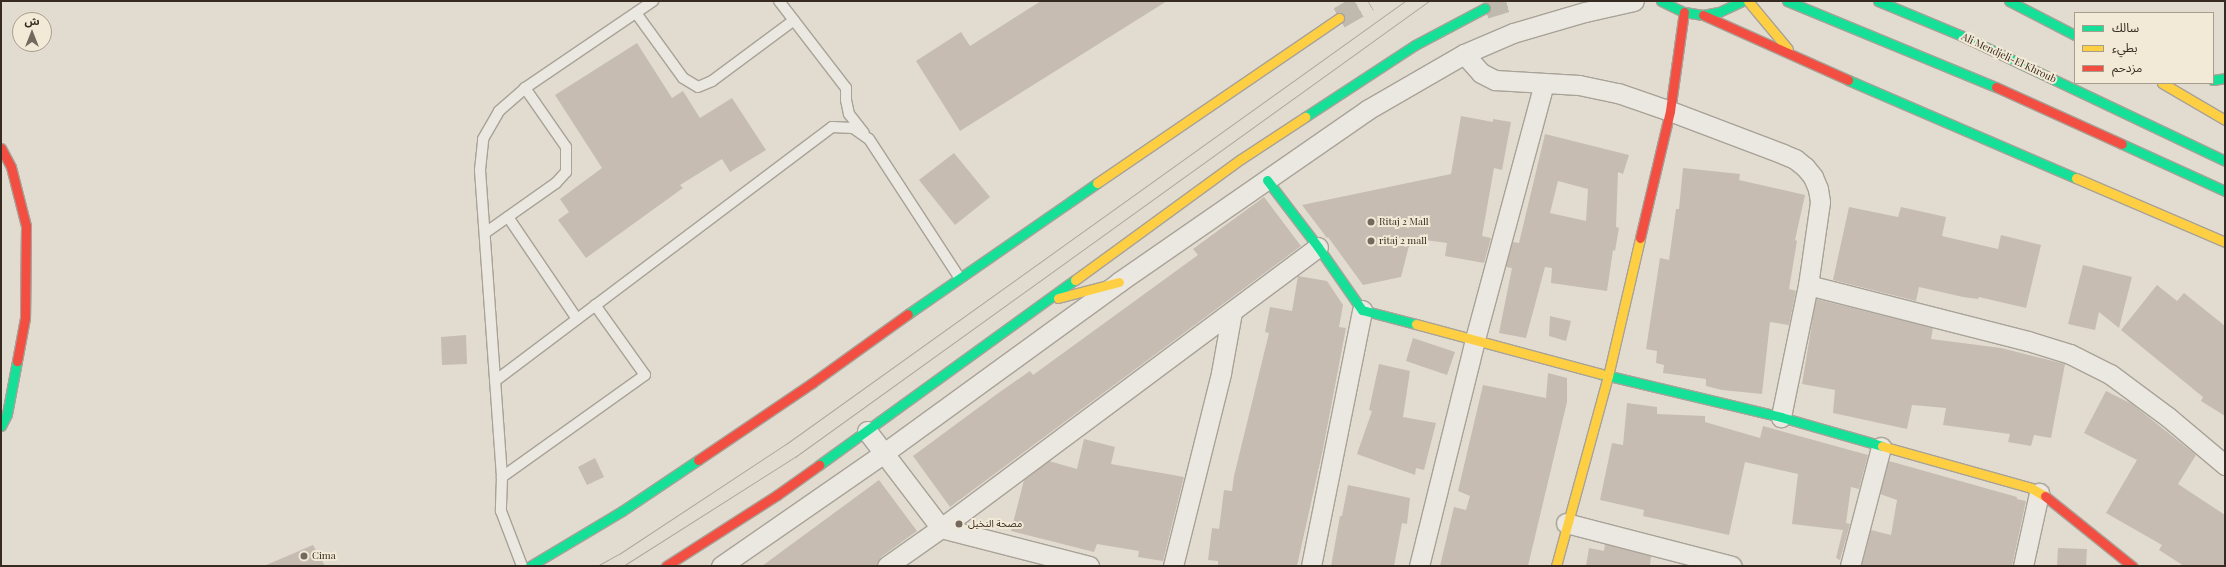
<!DOCTYPE html>
<html>
<head>
<meta charset="utf-8">
<style>
  body { margin:0 }
  #map { position:relative; width:2226px; height:567px; overflow:hidden; background:#e2dcd0; font-family:"Playfair Display","Noto Sans Arabic",serif }
  div>[style] { position:absolute }
  [style*='--x'] { left:calc(var(--x)*1px); top:calc(var(--y)*1px); width:calc(var(--w)*1px); rotate:calc(var(--a)*1deg) }
  .building>* { inset:0; background:#c6bcb1 }
  .highway-tunnel>* { height:22px; margin-top:-11px; transform-origin:0; background:repeating-linear-gradient(90deg,#c0b9ad 0 22px,transparent 0 33px) }
  .roads { filter:drop-shadow(1px 0 #a8a298) drop-shadow(-1px 0 #a8a298) drop-shadow(0 1px #a8a298) drop-shadow(0 -1px #a8a298) }
  .lane>* { height:10px; margin:-5px; padding:0 5px; transform-origin:5px; border-radius:5px; background:#ebe8e1 }
  .street>* { height:19px; margin:-9.5px; padding:0 9.5px; transform-origin:9.5px; border-radius:9.5px; background:#ebe8e1 }
  .fast>* { height:9px; margin:-4.5px; padding:0 4.5px; transform-origin:4.5px; border-radius:4.5px; background:#16e098 }
  .slow>* { height:9px; margin:-4.5px; padding:0 4.5px; transform-origin:4.5px; border-radius:4.5px; background:#ffcf43 }
  .jam>* { height:9px; margin:-4.5px; padding:0 4.5px; transform-origin:4.5px; border-radius:4.5px; background:#f24e42 }
  .tram>* { height:1px; margin:-0.5px; padding:0 0.5px; transform-origin:0.5px; border-radius:0.5px; background:#aca7a1 }
  .dots>* { width:11px; height:11px; translate:-50% -50%; box-sizing:border-box; border:2px solid #f2ead7; border-radius:50% }
  span { translate:-50% -50%; white-space:nowrap; text-align:center; line-height:1.15; -webkit-text-stroke:4px #f2ead7; paint-order:stroke }
  .street-label { font-size:10px; color:#372b21 }
  .poi-label { font-size:10px; color:#372b21 }
  .left { translate:0 -50%; text-align:left }
  .frame { position:absolute; inset:0; border:2px solid #372b21; pointer-events:none }
  .legend { position:absolute; left:2074px; top:12px; width:140px; height:72px; box-sizing:border-box; background:#f2ead7; border:1px solid #a79e8e; margin:0; padding:5px 7px; list-style:none; font-size:12px; color:#372b21 }
  .legend li { display:flex; align-items:center; gap:8px; height:20px }
  .legend b { width:20px; border:1px solid #a79e8e }
  .north { position:absolute; left:12px; top:12px; width:40px; height:40px; box-sizing:border-box; background:#f2ead7; border:1px solid #a79e8e; border-radius:50%; rotate:0deg; font-size:11px; font-weight:700; line-height:16px; text-align:center; color:#372b21 }
  .north::after { content:''; display:block; margin:auto; width:14px; height:18px; background:#73695e; clip-path:polygon(50% 0,100% 100%,50% 72%,0 100%) }
</style>
</head>
<body>
<div id="map">
  <div class="building">
    <i style="clip-path:polygon(1041px 1px,1167px 1px,960px 131px,916px 61px,961px 32px,970px 46px)"></i>
    <i style="clip-path:polygon(637px 43px,672px 98px,683px 91px,700px 118px,732px 98px,766px 150px,730px 172px,722px 159px,680px 185px,683px 188px,586px 258px,558px 220px,569px 212px,560px 199px,602px 168px,555px 95px)"></i>
    <i style="clip-path:polygon(1461px 116px,1493px 122px,1493px 119px,1511px 122px,1502px 170px,1494px 168px,1482px 236px,1491px 238px,1484px 263px,1445px 256px,1447px 243px,1411px 238px,1401px 277px,1363px 285px,1328px 237px,1327px 238px,1302px 205px,1451px 174px)"></i>
    <i style="clip-path:polygon(evenodd,1545px 134px,1629px 155px,1623px 174px,1618px 172px,1616px 227px,1619px 228px,1615px 251px,1613px 250px,1607px 291px,1551px 283px,1552px 268px,1545px 267px,1526px 338px,1499px 333px,1512px 268px,1506px 267px,1513px 242px,1519px 243px,1545px 134px,1558px 181px,1588px 189px,1586px 221px,1550px 213px,1558px 181px)"></i>
    <i style="clip-path:polygon(954px 153px,990px 197px,955px 225px,919px 180px)"></i>
    <i style="clip-path:polygon(1683px 168px,1740px 174px,1739px 180px,1805px 195px,1795px 240px,1797px 241px,1789px 289px,1796px 291px,1789px 325px,1770px 322px,1762px 394px,1722px 390px,1706px 386px,1706px 379px,1663px 373px,1664px 365px,1656px 363px,1657px 351px,1646px 349px,1660px 258px,1669px 260px,1676px 209px,1679px 209px)"></i>
    <i style="clip-path:polygon(1264px 197px,1301px 246px,950px 507px,913px 456px,997px 394px,1030px 371px,1033px 375px,1198px 255px,1193px 249px)"></i>
    <i style="clip-path:polygon(1849px 207px,1898px 217px,1901px 207px,1946px 217px,1942px 236px,1998px 249px,2001px 235px,2041px 245px,2026px 308px,1979px 297px,1978px 299px,1963px 297px,1919px 287px,1916px 301px,1833px 280px)"></i>
    <i style="clip-path:polygon(2083px 265px,2132px 277px,2119px 328px,2099px 312px,2095px 330px,2068px 324px)"></i>
    <i style="clip-path:polygon(1298px 276px,1327px 281px,1343px 305px,1339px 327px,1346px 328px,1323px 449px,1297px 566px,1218px 566px,1218px 561px,1208px 560px,1212px 528px,1219px 529px,1224px 490px,1232px 491px,1234px 476px,1269px 333px,1265px 332px,1270px 307px,1292px 311px)"></i>
    <i style="clip-path:polygon(2157px 285px,2177px 301px,2184px 293px,2225px 326px,2225px 416px,2201px 401px,2203px 397px,2121px 330px)"></i>
    <i style="clip-path:polygon(1816px 299px,1933px 328px,1931px 339px,2001px 348px,2065px 364px,2051px 438px,2034px 435px,2031px 446px,2008px 442px,2010px 434px,1943px 425px,1946px 408px,1912px 405px,1907px 429px,1833px 413px,1835px 390px,1802px 384px)"></i>
    <i style="clip-path:polygon(1550px 316px,1571px 321px,1566px 341px,1549px 336px)"></i>
    <i style="clip-path:polygon(466px 335px,467px 364px,442px 365px,441px 337px)"></i>
    <i style="clip-path:polygon(1413px 338px,1455px 352px,1447px 375px,1406px 361px)"></i>
    <i style="clip-path:polygon(1379px 364px,1410px 371px,1403px 417px,1436px 423px,1424px 470px,1416px 468px,1415px 475px,1357px 454px,1372px 411px,1369px 410px)"></i>
    <i style="clip-path:polygon(1548px 373px,1567px 378px,1567px 402px,1528px 566px,1440px 566px,1454px 507px,1466px 510px,1470px 496px,1458px 491px,1483px 385px,1546px 398px)"></i>
    <i style="clip-path:polygon(2106px 391px,2132px 404px,2196px 455px,2178px 484px,2225px 515px,2225px 566px,2184px 566px,2159px 550px,2162px 545px,2106px 513px,2137px 460px,2084px 433px)"></i>
    <i style="clip-path:polygon(1627px 403px,1657px 407px,1657px 414px,1705px 416px,1705px 422px,1760px 438px,1763px 426px,1868px 455px,1859px 489px,1851px 487px,1846px 523px,1850px 524px,1840px 560px,1836px 558px,1843px 530px,1792px 524px,1798px 474px,1745px 462px,1729px 535px,1643px 516px,1644px 510px,1600px 500px,1612px 443px,1623px 445px)"></i>
    <i style="clip-path:polygon(1084px 439px,1115px 447px,1111px 464px,1184px 477px,1163px 561px,1138px 557px,1139px 551px,1097px 544px,1094px 552px,1011px 531px,1024px 480px,1049px 461px,1077px 469px)"></i>
    <i style="clip-path:polygon(595px 458px,604px 477px,587px 485px,578px 467px)"></i>
    <i style="clip-path:polygon(1889px 461px,2017px 497px,2017px 499px,2026px 501px,2012px 566px,1862px 565px,1871px 530px,1891px 535px,1897px 500px,1880px 494px)"></i>
    <i style="clip-path:polygon(879px 480px,917px 531px,881px 557px,876px 566px,762px 566px)"></i>
    <i style="clip-path:polygon(1348px 485px,1410px 498px,1407px 524px,1402px 523px,1394px 566px,1331px 566px,1340px 516px,1342px 516px)"></i>
    <i style="clip-path:polygon(1605px 544px,1651px 556px,1650px 566px,1586px 566px,1589px 548px,1604px 551px)"></i>
    <i style="clip-path:polygon(313px 545px,325px 566px,264px 566px)"></i>
    <i style="clip-path:polygon(2058px 548px,2087px 549px,2086px 566px,2057px 566px)"></i>
  </div>
  <div class="highway-tunnel">
    <i style="--x:1485;--y:8;--w:24;--a:-17"></i>
    <i style="--x:1339;--y:18;--w:34;--a:-30"></i>
  </div>
  <div class="roads">
    <div class="lane">
      <i style="--x:779;--y:1;--w:110;--a:52.4"></i>
      <i style="--x:846;--y:88;--w:12;--a:90"></i>
      <i style="--x:846;--y:100;--w:14;--a:78"></i>
      <i style="--x:849;--y:114;--w:24;--a:52"></i>
      <i style="--x:636;--y:13;--w:80;--a:54.1"></i>
      <i style="--x:683;--y:78;--w:17;--a:31"></i>
      <i style="--x:698;--y:87;--w:15;--a:-23"></i>
      <i style="--x:712;--y:81;--w:102;--a:-36.6"></i>
      <i style="--x:508;--y:217;--w:123;--a:55.9"></i>
      <i style="--x:485;--y:233;--w:87;--a:-35.2"></i>
      <i style="--x:556;--y:183;--w:15;--a:-48"></i>
      <i style="--x:566;--y:172;--w:25;--a:-90"></i>
      <i style="--x:566;--y:147;--w:72;--a:-124.8"></i>
      <i style="--x:595;--y:305;--w:86;--a:54.5"></i>
      <i style="--x:645;--y:375;--w:176;--a:144.5"></i>
      <i style="--x:502;--y:477;--w:308;--a:-94.1"></i>
      <i style="--x:480;--y:170;--w:31;--a:-84"></i>
      <i style="--x:483;--y:139;--w:32;--a:-60"></i>
      <i style="--x:499;--y:111;--w:35;--a:-41"></i>
      <i style="--x:525;--y:88;--w:155;--a:-34.2"></i>
      <i style="--x:495;--y:381;--w:422;--a:-37"></i>
      <i style="--x:832;--y:127;--w:21;--a:3"></i>
      <i style="--x:853;--y:128;--w:19;--a:35"></i>
      <i style="--x:869;--y:139;--w:165;--a:56.9"></i>
      <i style="--x:502;--y:477;--w:34;--a:92"></i>
      <i style="--x:501;--y:511;--w:59;--a:69.1"></i>
    </div>
    <div class="street">
      <i style="--x:1464;--y:54;--w:25;--a:48"></i>
      <i style="--x:1481;--y:73;--w:16;--a:27"></i>
      <i style="--x:1495;--y:80;--w:84;--a:3.4"></i>
      <i style="--x:1579;--y:85;--w:40;--a:12"></i>
      <i style="--x:1618;--y:93;--w:55;--a:19.1"></i>
      <i style="--x:1670;--y:111;--w:121;--a:20.8"></i>
      <i style="--x:1783;--y:154;--w:13;--a:23"></i>
      <i style="--x:1795;--y:159;--w:13;--a:39"></i>
      <i style="--x:1805;--y:167;--w:13;--a:51"></i>
      <i style="--x:1813;--y:177;--w:13;--a:67"></i>
      <i style="--x:1818;--y:189;--w:13;--a:81"></i>
      <i style="--x:1820;--y:202;--w:84;--a:98.2"></i>
      <i style="--x:1808;--y:285;--w:135;--a:101.6"></i>
      <i style="--x:1808;--y:285;--w:227;--a:14.3"></i>
      <i style="--x:2028;--y:341;--w:44;--a:17.2"></i>
      <i style="--x:2070;--y:354;--w:45;--a:26.6"></i>
      <i style="--x:2110;--y:374;--w:72;--a:36.6"></i>
      <i style="--x:2168;--y:417;--w:75;--a:40.1"></i>
      <i style="--x:867;--y:431;--w:122;--a:52.7"></i>
      <i style="--x:941;--y:528;--w:153;--a:14.4"></i>
      <i style="--x:1566;--y:523;--w:171;--a:14.5"></i>
      <i style="--x:721;--y:566;--w:198;--a:-34.7"></i>
      <i style="--x:884;--y:453;--w:291;--a:-36"></i>
      <i style="--x:1119;--y:282;--w:302;--a:-34.7"></i>
      <i style="--x:1367;--y:110;--w:112;--a:-30"></i>
      <i style="--x:1464;--y:54;--w:53;--a:-23.2"></i>
      <i style="--x:1513;--y:33;--w:75;--a:-16.3"></i>
      <i style="--x:1585;--y:12;--w:50;--a:-12.7"></i>
      <i style="--x:887;--y:566;--w:66;--a:-35.1"></i>
      <i style="--x:941;--y:528;--w:470;--a:-36.7"></i>
      <i style="--x:1173;--y:566;--w:199;--a:-76"></i>
      <i style="--x:1221;--y:373;--w:62;--a:-79.8"></i>
      <i style="--x:1311;--y:566;--w:261;--a:-78.7"></i>
      <i style="--x:1419;--y:566;--w:234;--a:-76.1"></i>
      <i style="--x:1475;--y:339;--w:264;--a:-74.9"></i>
      <i style="--x:1850;--y:566;--w:123;--a:-75.4"></i>
      <i style="--x:2023;--y:566;--w:75;--a:-77.6"></i>
    </div>
    <div class="fast">
      <i style="--x:1661;--y:1;--w:25;--a:26"></i>
      <i style="--x:1684;--y:12;--w:19;--a:9"></i>
      <i style="--x:1703;--y:15;--w:16;--a:-11"></i>
      <i style="--x:1719;--y:12;--w:26;--a:-25"></i>
      <i style="--x:1787;--y:1;--w:226;--a:22.4"></i>
      <i style="--x:1878;--y:1;--w:89;--a:22.5"></i>
      <i style="--x:1960;--y:35;--w:293;--a:25.4"></i>
      <i style="--x:2009;--y:1;--w:74;--a:27.3"></i>
      <i style="--x:1848;--y:80;--w:248;--a:23.3"></i>
      <i style="--x:2213;--y:80;--w:12;--a:-9"></i>
      <i style="--x:1305;--y:117;--w:131;--a:-33.2"></i>
      <i style="--x:1415;--y:45;--w:79;--a:-27.9"></i>
      <i style="--x:2122;--y:144;--w:113;--a:24.5"></i>
      <i style="--x:1267;--y:180;--w:84;--a:52.7"></i>
      <i style="--x:1318;--y:247;--w:77;--a:55.1"></i>
      <i style="--x:1362;--y:310;--w:56;--a:14.5"></i>
      <i style="--x:908;--y:314;--w:230;--a:-34.7"></i>
      <i style="--x:1601;--y:374;--w:185;--a:13.4"></i>
      <i style="--x:1781;--y:417;--w:105;--a:16"></i>
      <i style="--x:1;--y:426;--w:13;--a:-63"></i>
      <i style="--x:7;--y:414;--w:54;--a:-79.3"></i>
      <i style="--x:819;--y:465;--w:316;--a:-35.9"></i>
      <i style="--x:530;--y:566;--w:107;--a:-30.9"></i>
      <i style="--x:622;--y:511;--w:92;--a:-33.9"></i>
    </div>
    <div class="slow">
      <i style="--x:1748;--y:1;--w:62;--a:50.2"></i>
      <i style="--x:2162;--y:83;--w:73;--a:30.4"></i>
      <i style="--x:2076;--y:178;--w:162;--a:23.2"></i>
      <i style="--x:1097;--y:183;--w:293;--a:-34.3"></i>
      <i style="--x:1075;--y:280;--w:205;--a:-36.1"></i>
      <i style="--x:1241;--y:159;--w:77;--a:-33.3"></i>
      <i style="--x:1058;--y:298;--w:63;--a:-14.7"></i>
      <i style="--x:1416;--y:324;--w:192;--a:15.1"></i>
      <i style="--x:1882;--y:446;--w:155;--a:15.7"></i>
      <i style="--x:2031;--y:488;--w:16;--a:30"></i>
      <i style="--x:1556;--y:566;--w:197;--a:-74.7"></i>
      <i style="--x:1608;--y:376;--w:142;--a:-76.9"></i>
    </div>
    <div class="jam">
      <i style="--x:1703;--y:15;--w:159;--a:24.1"></i>
      <i style="--x:1996;--y:87;--w:138;--a:24.3"></i>
      <i style="--x:1;--y:148;--w:21;--a:62"></i>
      <i style="--x:11;--y:167;--w:61;--a:75.7"></i>
      <i style="--x:26;--y:226;--w:92;--a:90.6"></i>
      <i style="--x:25;--y:318;--w:44;--a:100.5"></i>
      <i style="--x:1640;--y:238;--w:130;--a:-76.7"></i>
      <i style="--x:1670;--y:111;--w:100;--a:-82"></i>
      <i style="--x:698;--y:460;--w:138;--a:-34"></i>
      <i style="--x:812;--y:383;--w:118;--a:-35.7"></i>
      <i style="--x:2045;--y:496;--w:112;--a:38.8"></i>
      <i style="--x:666;--y:566;--w:132;--a:-32.6"></i>
      <i style="--x:777;--y:495;--w:52;--a:-35.5"></i>
    </div>
  </div>
  <div class="tram">
    <i style="--x:597;--y:566;--w:25;--a:-29"></i>
    <i style="--x:619;--y:554;--w:200;--a:-33.4"></i>
    <i style="--x:786;--y:444;--w:761;--a:-35.59"></i>
    <i style="--x:623;--y:566;--w:204;--a:-32.4"></i>
    <i style="--x:795;--y:457;--w:781;--a:-35.73"></i>
  </div>
  <div class="dots">
    <i style="left:1371px;top:222px;background:#73695e"></i>
    <i style="left:1371px;top:241px;background:#73695e"></i>
    <i style="left:959px;top:524px;background:#73695e"></i>
    <i style="left:304px;top:556px;background:#73695e"></i>
  </div>
  <div class="street-label">
    <span style="left:2009px;top:58px;rotate:25deg">Ali Mendjeli-El Khroub</span>
  </div>
  <div class="poi-label">
    <span class="left" style="left:1379px;top:222px">Ritaj 2 Mall</span>
    <span class="left" style="left:1379px;top:241px">ritaj 2 mall</span>
    <span class="left" style="left:968px;top:524px">مصحة النخيل</span>
    <span class="left" style="left:312px;top:556px">Cima</span>
  </div>
  <div class="frame"></div>
  <ul class="legend">
  <li><b style="height:5px;background:#16e098"></b>سالك</li>
  <li><b style="height:5px;background:#ffcf43"></b>بطيء</li>
  <li><b style="height:5px;background:#f24e42"></b>مزدحم</li>
  </ul>
  <div class="north">ش</div>
</div>
</body>
</html>
